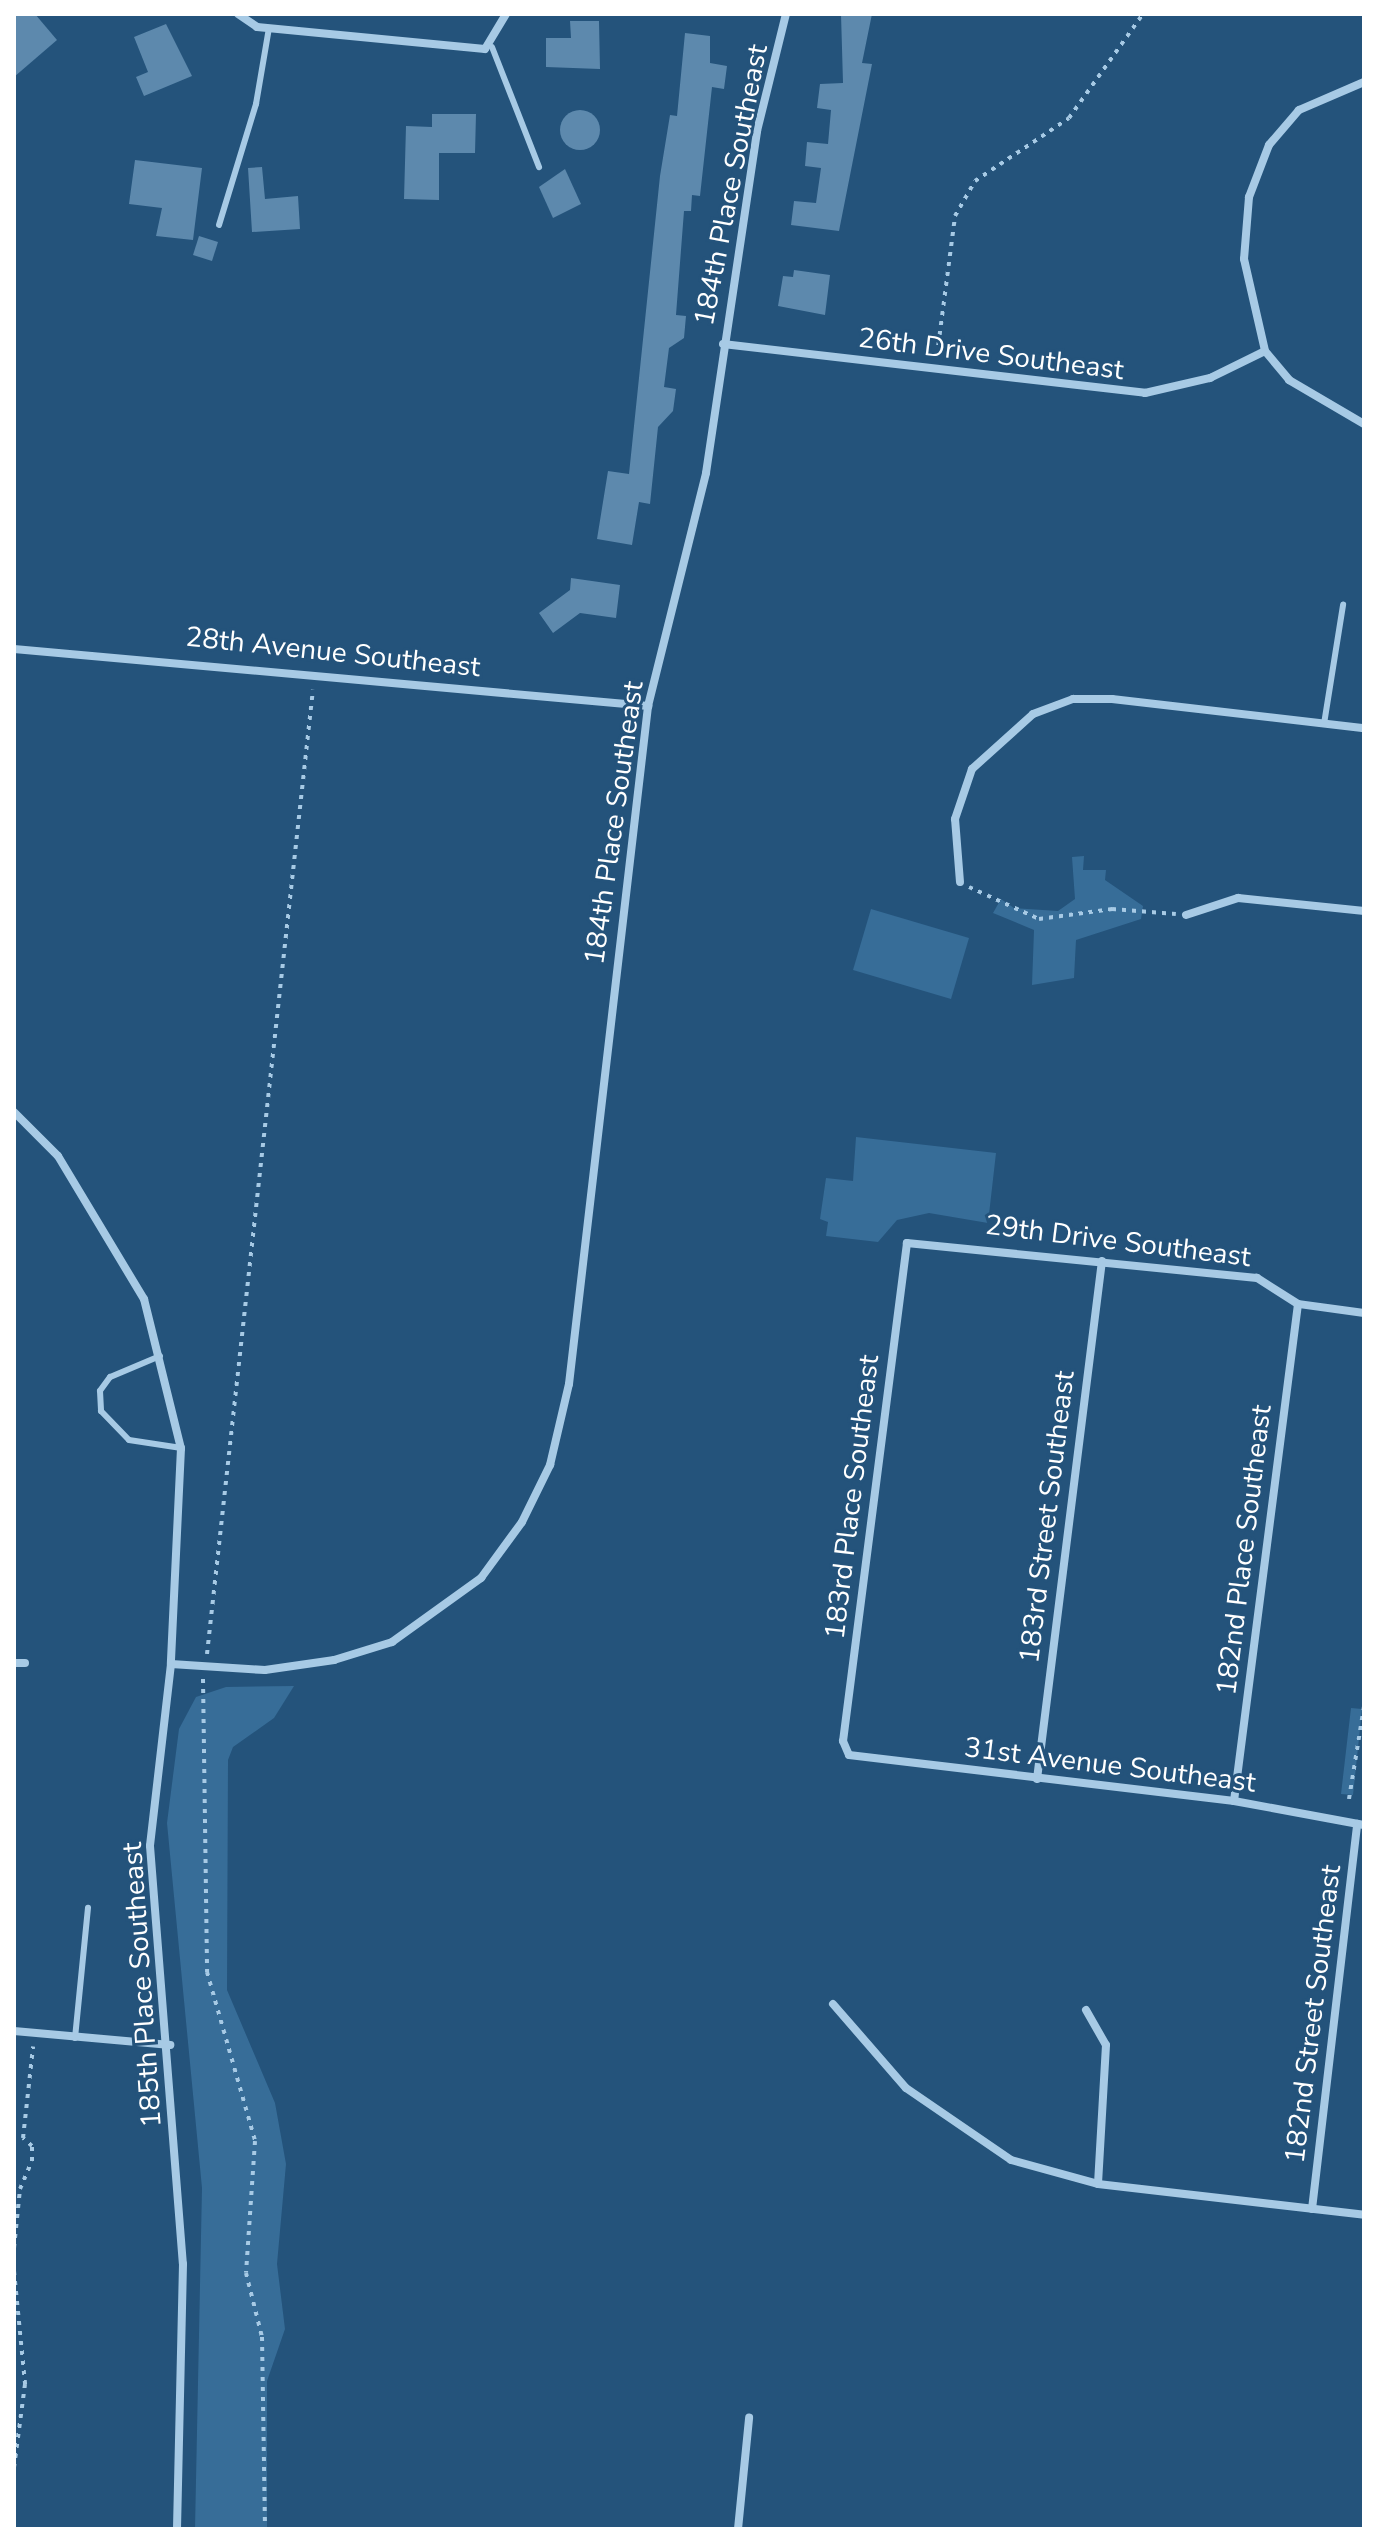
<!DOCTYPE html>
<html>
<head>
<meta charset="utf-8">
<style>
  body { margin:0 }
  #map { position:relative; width:1378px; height:2543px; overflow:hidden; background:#24537b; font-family:"Nunito Sans",sans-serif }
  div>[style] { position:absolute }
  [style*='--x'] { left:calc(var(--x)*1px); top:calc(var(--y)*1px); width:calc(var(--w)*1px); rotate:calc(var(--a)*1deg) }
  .green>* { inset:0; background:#376d98 }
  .building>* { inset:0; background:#5d89ad }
  .round { border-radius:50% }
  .path>* { height:4px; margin-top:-2px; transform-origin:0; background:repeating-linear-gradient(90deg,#a7cae5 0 4px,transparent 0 10px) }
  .service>* { height:6px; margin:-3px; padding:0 3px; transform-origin:3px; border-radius:3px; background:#a7cae5 }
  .minor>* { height:8px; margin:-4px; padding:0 4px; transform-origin:4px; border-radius:4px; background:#a7cae5 }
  span { translate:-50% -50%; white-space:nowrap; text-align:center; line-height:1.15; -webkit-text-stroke:6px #24537b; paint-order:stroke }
  .street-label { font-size:28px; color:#fff }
  .frame { position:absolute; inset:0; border:16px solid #fff; pointer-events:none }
</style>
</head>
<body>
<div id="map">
  <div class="green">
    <i style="clip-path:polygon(1084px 856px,1083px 870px,1106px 870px,1105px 880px,1143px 906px,1141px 919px,1076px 940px,1074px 978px,1032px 985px,1034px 930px,993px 913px,1001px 899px,1014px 908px,1058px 911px,1075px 899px,1072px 857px)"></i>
    <i style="clip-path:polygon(871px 909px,969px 938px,951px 999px,853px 970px)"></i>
    <i style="clip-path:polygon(856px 1137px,996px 1153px,988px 1223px,929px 1213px,897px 1220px,878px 1242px,826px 1236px,828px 1222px,820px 1219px,826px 1178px,853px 1181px)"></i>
    <i style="clip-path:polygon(294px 1686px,274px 1718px,233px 1747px,228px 1760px,227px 1990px,275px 2103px,286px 2164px,277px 2264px,285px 2329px,267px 2381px,267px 2529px,195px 2529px,202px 2188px,167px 1823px,179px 1729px,196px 1697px,226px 1687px)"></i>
    <i style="clip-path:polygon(1364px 1691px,1353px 1795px,1341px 1794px,1351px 1708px,1362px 1709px)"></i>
  </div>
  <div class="building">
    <i style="clip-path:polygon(14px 14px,35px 14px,57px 40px,14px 77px)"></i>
    <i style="clip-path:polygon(841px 14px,872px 14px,862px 63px,872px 64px,839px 231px,791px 225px,794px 201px,816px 203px,821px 168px,805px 166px,807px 142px,828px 144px,831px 110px,817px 108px,820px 84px,843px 83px)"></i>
    <i style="clip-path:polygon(570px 21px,599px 21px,600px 69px,546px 67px,546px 38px,571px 38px)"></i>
    <i style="clip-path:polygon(166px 24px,192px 76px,144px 96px,136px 77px,148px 72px,134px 37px)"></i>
    <i style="clip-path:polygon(685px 33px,710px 36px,710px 63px,727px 66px,724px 89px,712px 87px,700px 196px,692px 195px,691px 211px,684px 211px,676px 315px,686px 316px,684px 338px,669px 348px,664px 387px,676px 389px,673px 411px,658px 427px,650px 504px,639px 502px,632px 545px,597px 539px,608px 471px,629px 474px,660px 176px,670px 115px,677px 116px)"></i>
    <i class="round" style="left:560px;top:110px;width:40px;height:40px"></i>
    <i style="clip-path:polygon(432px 114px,476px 114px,475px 153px,439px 153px,439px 200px,404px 199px,406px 126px,432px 127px)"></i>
    <i style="clip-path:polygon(135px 160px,202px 168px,193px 240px,156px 236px,162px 208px,129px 204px)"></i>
    <i style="clip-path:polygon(262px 167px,265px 199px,298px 196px,300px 229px,252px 232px,248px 168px)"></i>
    <i style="clip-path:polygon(565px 169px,581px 204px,553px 218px,539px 187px)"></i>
    <i style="clip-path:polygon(199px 236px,218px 242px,212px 261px,193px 255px)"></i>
    <i style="clip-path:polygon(794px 270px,830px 275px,825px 315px,778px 306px,783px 276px,793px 277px)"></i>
    <i style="clip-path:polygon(571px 578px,620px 585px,616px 618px,580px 613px,553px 633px,539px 613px,570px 590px)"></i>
  </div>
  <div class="path">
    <i style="--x:937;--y:355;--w:140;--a:-82.6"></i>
    <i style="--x:955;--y:216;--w:40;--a:-60.3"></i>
    <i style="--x:975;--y:181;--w:113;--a:-33.8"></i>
    <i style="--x:1069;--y:118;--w:128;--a:-54.6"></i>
    <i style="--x:969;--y:887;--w:77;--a:24.6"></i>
    <i style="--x:1039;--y:919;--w:74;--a:-7.8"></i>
    <i style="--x:1112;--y:909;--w:64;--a:4.5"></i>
    <i style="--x:207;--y:1654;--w:970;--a:-83.73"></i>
    <i style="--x:203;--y:1679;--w:293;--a:89.2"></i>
    <i style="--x:207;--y:1972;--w:176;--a:74.1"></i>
    <i style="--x:255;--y:2141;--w:132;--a:93.9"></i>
    <i style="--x:246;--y:2273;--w:66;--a:76"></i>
    <i style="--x:262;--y:2337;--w:192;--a:89.1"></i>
    <i style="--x:1349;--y:1799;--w:94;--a:-80.8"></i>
    <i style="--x:14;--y:2248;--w:59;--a:-84.2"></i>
    <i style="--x:20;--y:2189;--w:30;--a:-67"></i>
    <i style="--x:32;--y:2161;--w:15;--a:-90"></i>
    <i style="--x:32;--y:2146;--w:12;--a:-138"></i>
    <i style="--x:23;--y:2138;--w:92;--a:-83.7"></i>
    <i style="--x:14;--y:2271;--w:114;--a:84.4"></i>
    <i style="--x:25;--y:2384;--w:85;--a:97.5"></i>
  </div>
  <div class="service">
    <i style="--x:492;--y:47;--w:129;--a:68.6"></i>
    <i style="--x:219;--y:225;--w:127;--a:-73"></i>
    <i style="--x:256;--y:104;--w:77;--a:-80.3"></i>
    <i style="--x:1324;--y:724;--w:121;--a:-80.9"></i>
    <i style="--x:160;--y:1356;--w:54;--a:157.2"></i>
    <i style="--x:110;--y:1377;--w:17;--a:126"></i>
    <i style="--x:100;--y:1391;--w:20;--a:87"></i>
    <i style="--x:101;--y:1411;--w:40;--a:46"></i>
    <i style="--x:129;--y:1440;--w:53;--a:8.7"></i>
    <i style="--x:75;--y:2038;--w:131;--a:-84.3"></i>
  </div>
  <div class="minor">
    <i style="--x:238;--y:14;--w:23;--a:34"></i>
    <i style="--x:257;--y:27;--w:229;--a:5.5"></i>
    <i style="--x:485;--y:49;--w:41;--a:-59"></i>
    <i style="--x:1364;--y:82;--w:71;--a:156.7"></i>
    <i style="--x:1299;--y:110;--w:46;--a:130.6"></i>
    <i style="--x:1269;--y:145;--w:56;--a:111"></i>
    <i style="--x:1249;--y:197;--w:62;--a:94.6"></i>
    <i style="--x:1244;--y:259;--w:94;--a:77.1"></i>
    <i style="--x:1265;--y:351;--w:38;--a:50"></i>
    <i style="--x:1289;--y:380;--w:87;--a:30.4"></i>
    <i style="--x:723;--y:344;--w:425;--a:6.6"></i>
    <i style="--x:1145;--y:393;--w:67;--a:-13"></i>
    <i style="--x:1210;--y:378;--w:61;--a:-26.1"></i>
    <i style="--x:14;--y:649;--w:637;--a:5.14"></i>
    <i style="--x:960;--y:882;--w:63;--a:-94.5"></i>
    <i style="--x:955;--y:819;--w:53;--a:-71.2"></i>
    <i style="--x:972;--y:769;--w:82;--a:-42"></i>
    <i style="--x:1033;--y:714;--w:43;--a:-20.6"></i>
    <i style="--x:1073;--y:699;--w:39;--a:0"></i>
    <i style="--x:1112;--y:699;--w:254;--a:6.6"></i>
    <i style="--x:1186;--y:915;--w:55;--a:-18.1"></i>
    <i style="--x:1238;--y:898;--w:127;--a:5.9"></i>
    <i style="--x:14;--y:1112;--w:62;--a:45"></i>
    <i style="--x:58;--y:1156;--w:167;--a:59"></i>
    <i style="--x:144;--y:1299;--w:154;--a:76.1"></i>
    <i style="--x:181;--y:1448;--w:216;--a:92.7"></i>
    <i style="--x:171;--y:1664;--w:183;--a:96.6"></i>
    <i style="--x:150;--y:1846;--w:419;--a:85.5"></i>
    <i style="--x:183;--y:2264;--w:265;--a:91.3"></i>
    <i style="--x:1364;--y:1313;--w:67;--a:-172.2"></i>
    <i style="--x:1298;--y:1304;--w:49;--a:-147.6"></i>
    <i style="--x:1257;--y:1278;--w:352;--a:-174.3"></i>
    <i style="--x:907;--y:1243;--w:502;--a:97.32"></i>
    <i style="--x:843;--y:1741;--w:15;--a:67"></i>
    <i style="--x:849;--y:1755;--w:388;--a:6.8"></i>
    <i style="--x:1234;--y:1801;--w:132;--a:10.5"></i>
    <i style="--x:14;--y:1663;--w:11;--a:0"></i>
    <i style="--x:171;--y:1664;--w:94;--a:3.7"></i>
    <i style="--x:265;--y:1670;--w:70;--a:-8.2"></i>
    <i style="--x:334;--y:1660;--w:61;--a:-17.2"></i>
    <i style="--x:392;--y:1642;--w:110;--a:-35.7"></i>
    <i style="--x:481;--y:1578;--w:69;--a:-53.8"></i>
    <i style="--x:522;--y:1522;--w:64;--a:-63.8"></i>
    <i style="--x:550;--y:1465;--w:83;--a:-76.8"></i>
    <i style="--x:569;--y:1384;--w:683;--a:-83.35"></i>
    <i style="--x:648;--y:706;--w:240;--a:-76"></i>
    <i style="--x:706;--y:473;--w:346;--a:-81.5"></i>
    <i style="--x:757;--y:131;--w:121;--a:-76.1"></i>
    <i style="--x:1037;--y:1779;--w:522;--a:-82.85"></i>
    <i style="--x:1234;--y:1801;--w:501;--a:-82.66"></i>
    <i style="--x:833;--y:2004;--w:111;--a:49"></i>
    <i style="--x:906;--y:2088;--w:127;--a:34.4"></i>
    <i style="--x:1011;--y:2160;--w:90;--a:15.4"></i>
    <i style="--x:1098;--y:2184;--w:268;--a:6.6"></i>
    <i style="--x:1086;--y:2010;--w:40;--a:60.3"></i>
    <i style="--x:1106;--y:2045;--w:139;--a:93.3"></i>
    <i style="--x:14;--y:2031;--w:157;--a:5.1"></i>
    <i style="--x:1312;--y:2209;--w:388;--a:-83.3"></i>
    <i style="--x:738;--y:2529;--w:112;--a:-84.3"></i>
  </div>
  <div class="street-label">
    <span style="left:731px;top:185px;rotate:-79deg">184th Place Southeast</span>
    <span style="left:991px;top:354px;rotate:7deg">26th Drive Southeast</span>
    <span style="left:333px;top:652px;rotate:6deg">28th Avenue Southeast</span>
    <span style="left:614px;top:823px;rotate:-82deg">184th Place Southeast</span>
    <span style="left:1118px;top:1241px;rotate:7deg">29th Drive Southeast</span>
    <span style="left:852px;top:1497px;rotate:-83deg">183rd Place Southeast</span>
    <span style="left:1047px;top:1517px;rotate:-83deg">183rd Street Southeast</span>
    <span style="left:1244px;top:1550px;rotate:-83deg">182nd Place Southeast</span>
    <span style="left:1110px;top:1765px;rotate:7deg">31st Avenue Southeast</span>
    <span style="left:142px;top:1985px;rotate:-94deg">185th Place Southeast</span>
    <span style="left:1313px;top:2014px;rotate:-83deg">182nd Street Southeast</span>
  </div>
  <div class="frame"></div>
</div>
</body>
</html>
